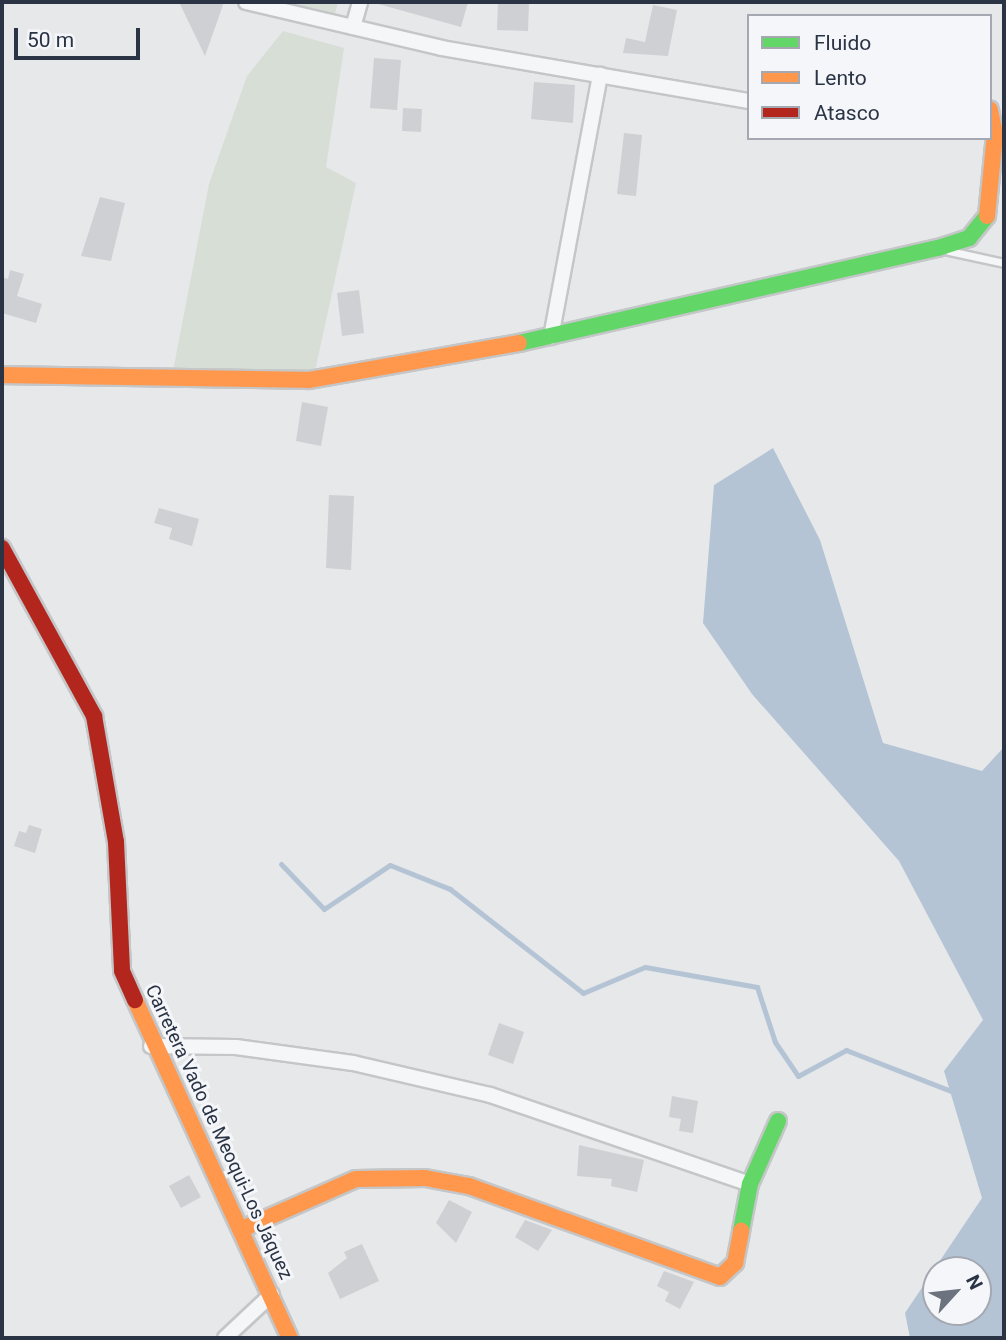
<!DOCTYPE html>
<html>
<head>
<meta charset="utf-8">
<style>
  body { margin:0 }
  #map { position:relative; width:1006px; height:1340px; overflow:hidden; background:#e6e8ea; font-family:Roboto,sans-serif }
  div>[style] { position:absolute }
  [style*='--x'] { left:calc(var(--x)*1px); top:calc(var(--y)*1px); width:calc(var(--w)*1px); rotate:calc(var(--a)*1deg) }
  .green>* { inset:0; background:#d6ded6 }
  .water>* { inset:0; background:#b4c4d5 }
  .stream>* { height:5px; margin:-2.5px; padding:0 2.5px; transform-origin:2.5px; border-radius:2.5px; background:#b4c4d5 }
  .building>* { inset:0; background:#ced0d3 }
  .roads { filter:drop-shadow(2px 0 #c4c6c8) drop-shadow(-2px 0 #c4c6c8) drop-shadow(0 2px #c4c6c8) drop-shadow(0 -2px #c4c6c8) }
  .lane>* { height:7px; margin:-3.5px; padding:0 3.5px; transform-origin:3.5px; border-radius:3.5px; background:#f5f6f7 }
  .street>* { height:14px; margin:-7px; padding:0 7px; transform-origin:7px; border-radius:7px; background:#f5f6f7 }
  .fast>* { height:16px; margin:-8px; padding:0 8px; transform-origin:8px; border-radius:8px; background:#63d668 }
  .slow>* { height:16px; margin:-8px; padding:0 8px; transform-origin:8px; border-radius:8px; background:#ff974d }
  .jam>* { height:16px; margin:-8px; padding:0 8px; transform-origin:8px; border-radius:8px; background:#b3261e }
  span { translate:-50% -50%; white-space:nowrap; text-align:center; line-height:1.15; -webkit-text-stroke:6px #f4f6f9; paint-order:stroke }
  .street-label { font-size:19px; color:#2b3445 }
  .frame { position:absolute; inset:0; border:4px solid #2b3445; pointer-events:none }
  .legend { position:absolute; left:747px; top:14px; width:245px; height:126px; box-sizing:border-box; background:#f4f6f9; border:2px solid #a4a8b1; margin:0; padding:9px 12px; list-style:none; font-size:21px; color:#2b3445 }
  .legend li { display:flex; align-items:center; gap:14px; height:35px }
  .legend b { width:35px; border:2px solid #a4a8b1 }
  .north { position:absolute; left:922px; top:1256px; width:70px; height:70px; box-sizing:border-box; background:#f4f6f9; border:2px solid #a4a8b1; border-radius:50%; rotate:63deg; font-size:19px; font-weight:700; line-height:28px; text-align:center; color:#2b3445 }
  .north::after { content:''; display:block; margin:auto; width:24px; height:32px; background:#6c737f; clip-path:polygon(50% 0,100% 100%,50% 72%,0 100%) }
  .scale { position:absolute; left:14px; top:28px; width:126px; height:32px; box-sizing:border-box; border:4px solid #2b3445; border-top:0; padding-left:9px; font-size:21px; line-height:24px; white-space:nowrap; color:#2b3445; -webkit-text-stroke:5px #f4f6f9; paint-order:stroke }
</style>
</head>
<body>
<div id="map">
  <div class="green">
    <i style="clip-path:polygon(279px 2px,338px 2px,334px 17px)"></i>
    <i style="clip-path:polygon(283px 31px,344px 48px,326px 167px,356px 183px,315px 371px,173px 371px,209px 184px,247px 76px)"></i>
  </div>
  <div class="water">
    <i style="clip-path:polygon(evenodd,773px 448px,820px 540px,883px 743px,982px 771px,1004px 747px,1004px 1338px,910px 1338px,905px 1313px,982px 1198px,944px 1071px,983px 1020px,899px 861px,752px 694px,703px 623px,714px 485px,773px 448px,936px 1270px,978px 1270px,978px 1312px,936px 1312px,936px 1270px)"></i>
  </div>
  <div class="stream">
    <i style="--x:281;--y:864;--w:62;--a:46.3"></i>
    <i style="--x:324;--y:909;--w:79;--a:-33.7"></i>
    <i style="--x:390;--y:865;--w:65;--a:21.8"></i>
    <i style="--x:450;--y:889;--w:169;--a:38"></i>
    <i style="--x:583;--y:993;--w:67;--a:-22.8"></i>
    <i style="--x:645;--y:967;--w:114;--a:10.1"></i>
    <i style="--x:757;--y:987;--w:58;--a:71.9"></i>
    <i style="--x:775;--y:1042;--w:41;--a:55.9"></i>
    <i style="--x:798;--y:1076;--w:55;--a:-28.4"></i>
    <i style="--x:846;--y:1050;--w:113;--a:21.3"></i>
  </div>
  <div class="building">
    <i style="clip-path:polygon(179px 2px,224px 2px,205px 56px)"></i>
    <i style="clip-path:polygon(371px 2px,468px 2px,461px 27px)"></i>
    <i style="clip-path:polygon(498px 2px,529px 2px,528px 31px,497px 30px)"></i>
    <i style="clip-path:polygon(653px 5px,677px 10px,668px 56px,623px 53px,626px 38px,645px 42px)"></i>
    <i style="clip-path:polygon(374px 58px,401px 60px,397px 110px,370px 108px)"></i>
    <i style="clip-path:polygon(534px 82px,575px 85px,573px 123px,531px 119px)"></i>
    <i style="clip-path:polygon(403px 108px,422px 109px,421px 132px,402px 131px)"></i>
    <i style="clip-path:polygon(624px 133px,642px 135px,636px 196px,617px 194px)"></i>
    <i style="clip-path:polygon(100px 197px,125px 203px,111px 261px,81px 256px)"></i>
    <i style="clip-path:polygon(10px 270px,24px 274px,17px 296px,42px 304px,36px 323px,2px 313px,2px 277px,8px 279px)"></i>
    <i style="clip-path:polygon(359px 290px,364px 333px,342px 336px,337px 293px)"></i>
    <i style="clip-path:polygon(302px 402px,328px 407px,321px 446px,296px 441px)"></i>
    <i style="clip-path:polygon(329px 495px,354px 496px,351px 570px,326px 568px)"></i>
    <i style="clip-path:polygon(159px 508px,199px 519px,192px 546px,169px 539px,172px 528px,154px 523px)"></i>
    <i style="clip-path:polygon(29px 825px,42px 829px,35px 853px,14px 846px,19px 831px,26px 833px)"></i>
    <i style="clip-path:polygon(499px 1023px,524px 1032px,513px 1064px,488px 1055px)"></i>
    <i style="clip-path:polygon(672px 1096px,698px 1101px,693px 1133px,679px 1131px,681px 1119px,669px 1117px)"></i>
    <i style="clip-path:polygon(579px 1145px,644px 1160px,637px 1192px,611px 1186px,612px 1179px,577px 1176px)"></i>
    <i style="clip-path:polygon(189px 1175px,201px 1197px,181px 1208px,169px 1186px)"></i>
    <i style="clip-path:polygon(449px 1200px,472px 1212px,456px 1243px,436px 1223px)"></i>
    <i style="clip-path:polygon(525px 1220px,552px 1230px,538px 1251px,515px 1237px)"></i>
    <i style="clip-path:polygon(362px 1244px,379px 1281px,340px 1299px,328px 1273px,347px 1258px,344px 1252px)"></i>
    <i style="clip-path:polygon(664px 1271px,694px 1282px,680px 1309px,665px 1301px,669px 1292px,657px 1286px)"></i>
  </div>
  <div class="roads">
    <div class="lane">
      <i style="--x:949;--y:251;--w:56;--a:12.3"></i>
    </div>
    <div class="street">
      <i style="--x:246;--y:2;--w:201;--a:13.2"></i>
      <i style="--x:442;--y:48;--w:312;--a:9.8"></i>
      <i style="--x:353;--y:27;--w:26;--a:-74"></i>
      <i style="--x:551;--y:337;--w:267;--a:-79.4"></i>
      <i style="--x:151;--y:1046;--w:85;--a:0.7"></i>
      <i style="--x:236;--y:1047;--w:118;--a:7.8"></i>
      <i style="--x:353;--y:1063;--w:141;--a:13.1"></i>
      <i style="--x:490;--y:1095;--w:275;--a:18.9"></i>
      <i style="--x:225;--y:1338;--w:64;--a:-43.1"></i>
    </div>
    <div class="fast">
      <i style="--x:519;--y:343;--w:430;--a:-12.8"></i>
      <i style="--x:938;--y:248;--w:33;--a:-18"></i>
      <i style="--x:969;--y:238;--w:28;--a:-51"></i>
      <i style="--x:741;--y:1231;--w:48;--a:-79.2"></i>
      <i style="--x:750;--y:1184;--w:69;--a:-66"></i>
    </div>
    <div class="slow">
      <i style="--x:987;--y:216;--w:82;--a:-84.4"></i>
      <i style="--x:995;--y:134;--w:25;--a:-102"></i>
      <i style="--x:2;--y:375;--w:307;--a:0.9"></i>
      <i style="--x:309;--y:380;--w:213;--a:-10"></i>
      <i style="--x:135;--y:1000;--w:372;--a:65.4"></i>
      <i style="--x:242;--y:1229;--w:124;--a:-23.7"></i>
      <i style="--x:356;--y:1179;--w:69;--a:-0.8"></i>
      <i style="--x:425;--y:1178;--w:45;--a:10.3"></i>
      <i style="--x:469;--y:1186;--w:267;--a:19.9"></i>
      <i style="--x:720;--y:1277;--w:21;--a:-43"></i>
      <i style="--x:735;--y:1263;--w:33;--a:-79"></i>
    </div>
    <div class="jam">
      <i style="--x:2;--y:548;--w:192;--a:61.3"></i>
      <i style="--x:94;--y:716;--w:128;--a:80.1"></i>
      <i style="--x:116;--y:842;--w:129;--a:87.3"></i>
      <i style="--x:122;--y:971;--w:32;--a:66"></i>
    </div>
  </div>
  <div class="street-label">
    <span style="left:219px;top:1132px;rotate:65deg">Carretera Vado de Meoqui-Los Jáquez</span>
  </div>
  <div class="frame"></div>
  <ul class="legend">
  <li><b style="height:9px;background:#63d668"></b>Fluido</li>
  <li><b style="height:9px;background:#ff974d"></b>Lento</li>
  <li><b style="height:9px;background:#b3261e"></b>Atasco</li>
  </ul>
  <div class="north">N</div>
  <div class="scale">50 m</div>
</div>
</body>
</html>
